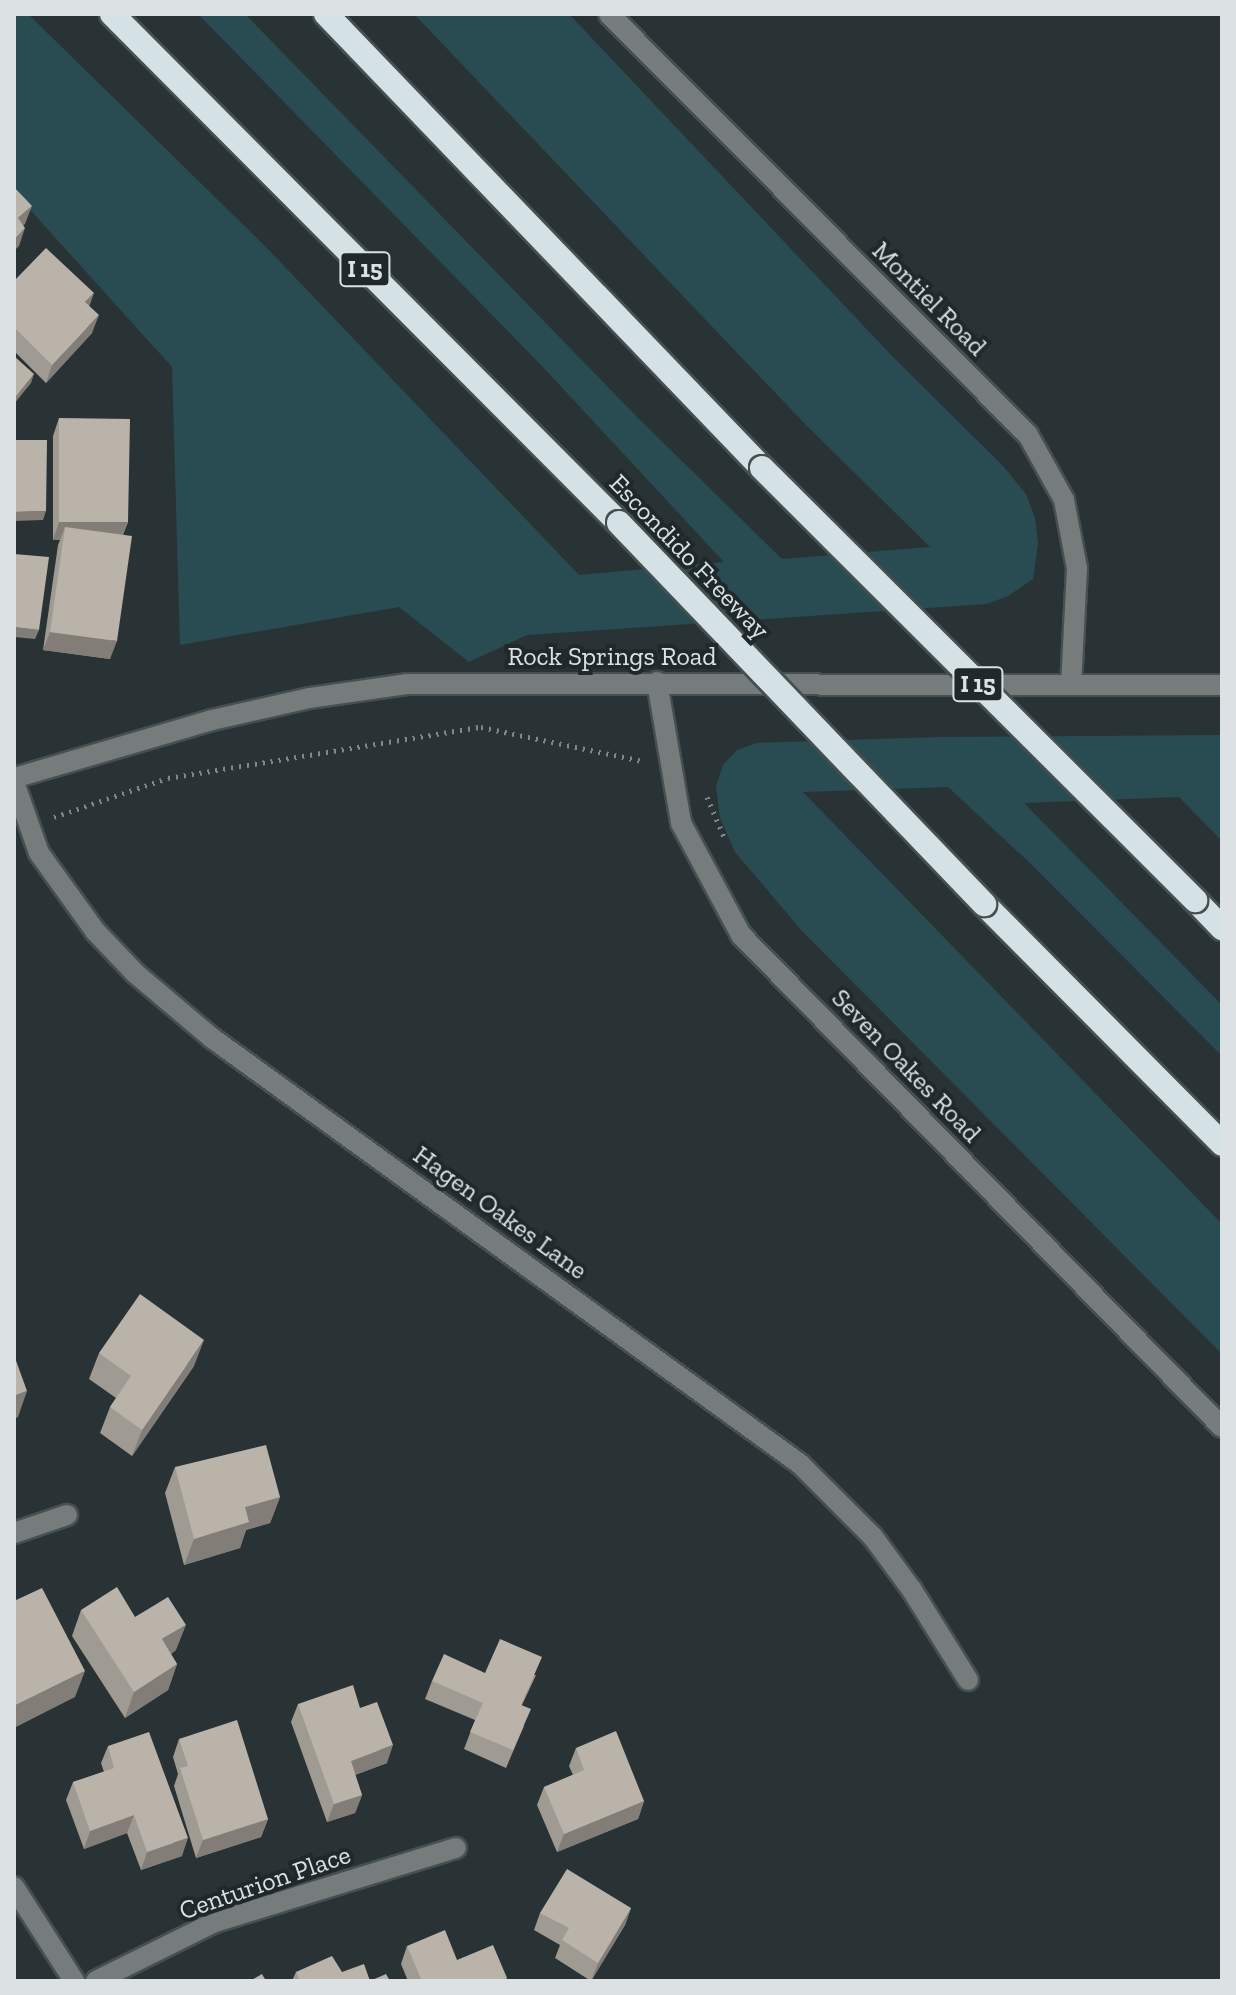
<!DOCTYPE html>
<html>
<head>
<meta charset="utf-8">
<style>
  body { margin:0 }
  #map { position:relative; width:1236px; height:1995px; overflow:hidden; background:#293335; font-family:"Zilla Slab",serif }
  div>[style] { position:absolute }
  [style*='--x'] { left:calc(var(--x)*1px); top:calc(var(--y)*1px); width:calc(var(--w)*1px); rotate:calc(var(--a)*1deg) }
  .green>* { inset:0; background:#284c52 }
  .path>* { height:5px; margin-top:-2.5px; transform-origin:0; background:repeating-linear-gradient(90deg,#80888a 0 2px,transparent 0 8px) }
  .roads { filter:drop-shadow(2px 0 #464f51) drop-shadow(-2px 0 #464f51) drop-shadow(0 2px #464f51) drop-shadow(0 -2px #464f51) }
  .minor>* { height:20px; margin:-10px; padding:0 10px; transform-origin:10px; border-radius:10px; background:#767b7c }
  .highway>* { height:24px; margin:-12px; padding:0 12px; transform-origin:12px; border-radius:12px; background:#d5e2e5 }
  .bridges { filter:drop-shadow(2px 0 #464f51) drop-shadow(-2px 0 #464f51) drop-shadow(0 2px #464f51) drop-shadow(0 -2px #464f51) }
  .highway-bridge>* { height:24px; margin:-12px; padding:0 12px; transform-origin:12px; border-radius:12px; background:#d5e2e5 }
  .wall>* { inset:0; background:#9f9a92 }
  .shaded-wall>* { inset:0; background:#827d77 }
  .building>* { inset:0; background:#b9b3aa }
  span { translate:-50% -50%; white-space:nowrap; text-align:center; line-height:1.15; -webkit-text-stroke:8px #1f292b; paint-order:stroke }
  .shield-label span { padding:2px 6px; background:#1f292b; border:2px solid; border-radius:6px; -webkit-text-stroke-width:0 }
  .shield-label { font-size:24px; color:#dce2e4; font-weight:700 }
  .street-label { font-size:26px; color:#dce2e4 }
  .frame { position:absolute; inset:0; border:16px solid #dce2e4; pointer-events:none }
</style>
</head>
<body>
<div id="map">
  <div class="green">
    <i style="clip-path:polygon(14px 14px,28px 14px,265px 246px,579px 575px,724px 562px,541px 365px,198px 14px,245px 14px,641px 421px,782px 559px,930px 547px,807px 426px,414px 14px,569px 14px,892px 356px,1004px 467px,1026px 494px,1035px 518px,1038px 543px,1033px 579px,1008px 596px,987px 604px,527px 635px,469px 662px,399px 607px,180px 645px,172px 367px,14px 192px)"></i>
    <i style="clip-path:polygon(1222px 735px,1222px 841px,1179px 797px,1024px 803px,1222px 1005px,1222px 1056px,1030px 863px,948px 787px,803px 792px,1222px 1224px,1222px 1354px,802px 931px,735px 852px,720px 818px,716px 787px,723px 765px,737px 750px,757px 743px,939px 737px)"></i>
  </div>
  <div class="path">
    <i style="--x:707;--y:797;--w:46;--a:66.8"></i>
    <i style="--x:54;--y:817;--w:120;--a:-18.9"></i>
    <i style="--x:168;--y:778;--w:317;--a:-9.3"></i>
    <i style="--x:481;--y:727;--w:165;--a:11.9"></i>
  </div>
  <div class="roads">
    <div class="minor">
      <i style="--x:609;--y:14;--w:594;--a:45.14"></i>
      <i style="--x:1028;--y:435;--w:74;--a:61"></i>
      <i style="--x:1064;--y:500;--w:69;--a:79.2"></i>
      <i style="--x:1077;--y:568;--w:117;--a:92.9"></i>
      <i style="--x:657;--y:682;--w:143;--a:80.3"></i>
      <i style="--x:681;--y:823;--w:127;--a:61.8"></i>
      <i style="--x:741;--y:935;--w:688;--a:45.65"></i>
      <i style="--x:14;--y:778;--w:206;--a:-16.3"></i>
      <i style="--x:212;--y:720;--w:100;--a:-12.7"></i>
      <i style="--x:310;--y:698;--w:98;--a:-8.2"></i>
      <i style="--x:407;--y:684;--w:815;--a:0.07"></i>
      <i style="--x:14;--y:782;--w:75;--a:70.6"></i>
      <i style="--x:39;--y:853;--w:96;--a:54.3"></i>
      <i style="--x:95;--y:931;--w:58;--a:46.4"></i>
      <i style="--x:135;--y:973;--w:101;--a:40.2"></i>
      <i style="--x:212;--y:1038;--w:726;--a:35.92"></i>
      <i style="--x:800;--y:1464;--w:103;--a:45"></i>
      <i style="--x:873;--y:1537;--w:66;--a:53.7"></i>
      <i style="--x:912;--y:1590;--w:106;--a:58.1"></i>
      <i style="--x:14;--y:1533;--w:56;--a:-18.8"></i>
      <i style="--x:14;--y:1887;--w:112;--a:57.4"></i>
      <i style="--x:96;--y:1981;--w:133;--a:-26.4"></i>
      <i style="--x:215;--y:1922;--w:252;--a:-17.1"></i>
    </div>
    <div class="highway">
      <i style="--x:112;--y:14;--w:718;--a:45.11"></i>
      <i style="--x:326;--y:14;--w:629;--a:46.16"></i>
      <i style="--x:1195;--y:900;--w:39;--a:46"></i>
      <i style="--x:984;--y:904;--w:338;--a:45.2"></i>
    </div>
  </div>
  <div class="bridges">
    <div class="highway-bridge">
      <i style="--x:762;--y:468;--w:612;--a:44.93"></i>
      <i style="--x:619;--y:523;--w:528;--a:46.23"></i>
    </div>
  </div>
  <div class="wall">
    <i style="clip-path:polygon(14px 281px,92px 333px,46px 383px,14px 351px)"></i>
    <i style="clip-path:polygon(59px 418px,128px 522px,123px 535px,110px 659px,43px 650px,58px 545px,60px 540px,53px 540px,53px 436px)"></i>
    <i style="clip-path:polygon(99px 1353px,194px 1366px,132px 1456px,100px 1433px,110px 1407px,116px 1398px,89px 1379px)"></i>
    <i style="clip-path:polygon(175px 1467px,280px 1497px,270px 1523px,246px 1530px,240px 1548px,184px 1565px,165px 1493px)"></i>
    <i style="clip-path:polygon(81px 1610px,135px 1617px,176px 1650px,171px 1654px,177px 1664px,168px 1690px,125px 1718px,72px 1636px)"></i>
    <i style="clip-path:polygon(485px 1673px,536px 1675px,522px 1705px,524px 1726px,506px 1768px,464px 1749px,475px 1720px,425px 1699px,432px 1681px)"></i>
    <i style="clip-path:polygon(298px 1704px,360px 1708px,387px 1763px,355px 1775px,362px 1795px,355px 1813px,327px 1822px,291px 1722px)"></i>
    <i style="clip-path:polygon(179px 1739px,268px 1819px,261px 1837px,196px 1858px,174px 1786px,178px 1774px,173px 1757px)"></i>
    <i style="clip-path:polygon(108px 1746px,182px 1856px,141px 1870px,127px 1833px,84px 1849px,66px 1800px,73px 1782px,104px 1772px,101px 1763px)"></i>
    <i style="clip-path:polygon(576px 1748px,644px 1801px,638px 1819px,557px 1852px,537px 1805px,544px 1787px,573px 1775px,569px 1766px)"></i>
    <i style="clip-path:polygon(631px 1908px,625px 1925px,591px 1981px,555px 1958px,560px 1945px,534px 1930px,540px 1913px)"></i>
    <i style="clip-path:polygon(407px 1946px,457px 1960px,507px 1978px,505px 1981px,408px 1981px,401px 1964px)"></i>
    <i style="clip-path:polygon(296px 1972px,342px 1972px,370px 1981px,390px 1981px,292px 1981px)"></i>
  </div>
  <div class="shaded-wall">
    <i style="clip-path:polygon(32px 206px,25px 224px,14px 233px,18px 218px)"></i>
    <i style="clip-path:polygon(25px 228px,19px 246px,14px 251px,14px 240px)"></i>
    <i style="clip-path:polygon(94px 293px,88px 310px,85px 302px)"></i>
    <i style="clip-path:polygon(99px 315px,92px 333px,46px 383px,52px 365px)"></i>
    <i style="clip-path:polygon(34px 374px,31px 383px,14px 404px,14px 399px)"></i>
    <i style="clip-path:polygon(46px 511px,43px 520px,14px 521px,14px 512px)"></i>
    <i style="clip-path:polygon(59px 522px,128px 522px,121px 539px,65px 527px,60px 540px,53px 540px)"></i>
    <i style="clip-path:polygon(14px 627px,39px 630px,35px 639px,14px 637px)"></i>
    <i style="clip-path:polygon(50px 632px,117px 641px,110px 659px,43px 650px)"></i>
    <i style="clip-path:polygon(204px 1340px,194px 1366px,132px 1456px,142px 1430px)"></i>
    <i style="clip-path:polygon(27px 1391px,18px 1417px,14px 1419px,14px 1396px)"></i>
    <i style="clip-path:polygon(280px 1497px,270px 1523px,246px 1530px,240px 1548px,184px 1565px,194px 1539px,245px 1507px)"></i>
    <i style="clip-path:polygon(186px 1625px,176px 1650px,152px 1665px,162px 1639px)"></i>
    <i style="clip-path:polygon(177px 1664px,168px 1690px,125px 1718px,134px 1692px)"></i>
    <i style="clip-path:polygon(85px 1671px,75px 1697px,14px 1728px,14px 1706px)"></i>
    <i style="clip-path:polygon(393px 1745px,387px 1763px,344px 1779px,351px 1761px)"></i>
    <i style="clip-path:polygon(362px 1795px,355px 1813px,327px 1822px,334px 1804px)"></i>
    <i style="clip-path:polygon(644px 1801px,638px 1819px,557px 1852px,564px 1834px)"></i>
    <i style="clip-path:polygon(134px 1815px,127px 1833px,84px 1849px,90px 1831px)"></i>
    <i style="clip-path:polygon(268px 1819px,261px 1837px,196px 1858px,203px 1840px)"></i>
    <i style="clip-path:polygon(188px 1838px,182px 1856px,141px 1870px,147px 1852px)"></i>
    <i style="clip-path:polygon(631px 1908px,625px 1925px,591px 1981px,598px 1963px)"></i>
  </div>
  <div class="building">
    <i style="clip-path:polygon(14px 187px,32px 206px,18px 218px,25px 228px,14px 240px)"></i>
    <i style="clip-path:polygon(46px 248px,94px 293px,85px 302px,99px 315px,52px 365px,14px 327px,14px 281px)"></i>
    <i style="clip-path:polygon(14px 356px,34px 374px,14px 399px)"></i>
    <i style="clip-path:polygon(59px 418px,130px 419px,128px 522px,59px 522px)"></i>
    <i style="clip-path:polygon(14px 440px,47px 440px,46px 511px,14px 512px)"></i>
    <i style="clip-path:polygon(65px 527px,132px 536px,117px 641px,50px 632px)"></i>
    <i style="clip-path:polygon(14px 554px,49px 557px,39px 630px,14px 627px)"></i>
    <i style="clip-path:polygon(140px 1294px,204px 1340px,142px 1430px,110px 1407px,131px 1376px,99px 1353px)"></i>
    <i style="clip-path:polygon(14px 1355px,27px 1391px,14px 1396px)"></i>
    <i style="clip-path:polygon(266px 1445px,280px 1497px,245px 1507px,249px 1522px,194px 1539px,175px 1467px)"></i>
    <i style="clip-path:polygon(117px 1587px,135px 1617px,168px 1597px,186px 1625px,162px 1639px,177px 1664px,134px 1692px,81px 1610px)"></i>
    <i style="clip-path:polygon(42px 1588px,85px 1671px,14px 1706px,14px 1601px)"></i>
    <i style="clip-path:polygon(500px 1639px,542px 1657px,521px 1705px,531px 1709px,513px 1750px,470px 1732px,483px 1703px,432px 1681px,444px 1654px,485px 1673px)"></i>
    <i style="clip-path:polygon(353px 1685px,360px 1708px,377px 1702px,393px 1745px,351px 1761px,362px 1795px,334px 1804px,298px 1704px)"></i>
    <i style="clip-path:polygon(237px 1720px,268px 1819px,203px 1840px,180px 1768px,188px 1766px,179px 1739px)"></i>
    <i style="clip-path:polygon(616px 1731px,644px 1801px,564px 1834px,544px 1787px,584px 1770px,576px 1748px)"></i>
    <i style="clip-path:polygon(149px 1732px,188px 1838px,147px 1852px,134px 1815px,90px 1831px,73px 1782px,114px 1768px,108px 1746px)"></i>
    <i style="clip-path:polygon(567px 1869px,631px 1908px,598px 1963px,562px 1940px,569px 1928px,540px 1913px)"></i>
    <i style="clip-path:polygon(445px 1930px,457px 1960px,493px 1945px,507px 1978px,499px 1981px,422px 1981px,407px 1946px)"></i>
    <i style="clip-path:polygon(332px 1956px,342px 1972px,364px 1964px,370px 1981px,386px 1974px,390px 1981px,300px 1981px,296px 1972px)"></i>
    <i style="clip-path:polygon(262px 1974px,266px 1981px,250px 1981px)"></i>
  </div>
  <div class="shield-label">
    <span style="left:365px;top:269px">I 15</span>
    <span style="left:978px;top:684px">I 15</span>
  </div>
  <div class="street-label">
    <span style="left:929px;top:299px;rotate:45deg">Montiel Road</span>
    <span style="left:689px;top:557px;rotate:46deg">Escondido Freeway</span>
    <span style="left:612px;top:657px">Rock Springs Road</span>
    <span style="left:906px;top:1066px;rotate:46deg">Seven Oakes Road</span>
    <span style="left:500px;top:1213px;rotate:36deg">Hagen Oakes Lane</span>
    <span style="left:265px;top:1883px;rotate:-19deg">Centurion Place</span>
  </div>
  <div class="frame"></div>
</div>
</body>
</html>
